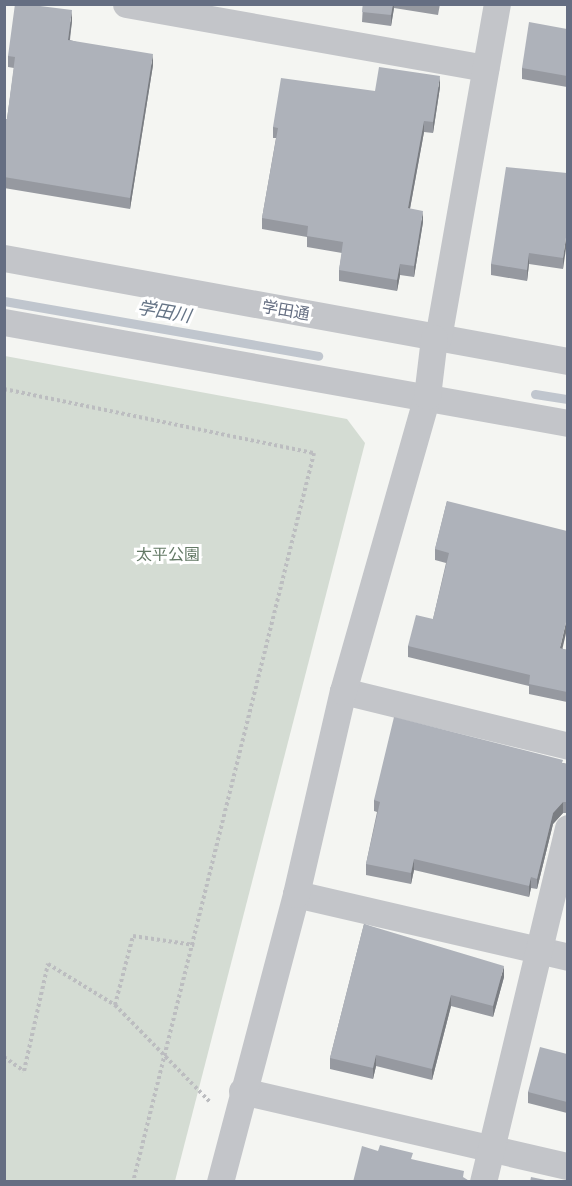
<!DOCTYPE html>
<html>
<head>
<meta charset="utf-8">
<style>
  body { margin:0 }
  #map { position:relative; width:572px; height:1186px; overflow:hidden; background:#f4f5f2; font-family:"Asap Condensed","Noto Sans JP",sans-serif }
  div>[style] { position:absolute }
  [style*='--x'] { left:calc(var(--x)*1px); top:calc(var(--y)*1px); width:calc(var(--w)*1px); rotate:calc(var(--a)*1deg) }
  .green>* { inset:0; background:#d4dcd3 }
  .stream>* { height:9px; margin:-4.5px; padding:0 4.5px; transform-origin:4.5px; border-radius:4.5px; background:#c0c6ce }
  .path>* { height:4px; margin-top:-2px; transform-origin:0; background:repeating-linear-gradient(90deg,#bcbdc0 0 3px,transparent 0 6px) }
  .minor>* { height:27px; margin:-13.5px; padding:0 13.5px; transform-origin:13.5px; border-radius:13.5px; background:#c3c5c9 }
  .wall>* { inset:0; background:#9699a0 }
  .shaded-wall>* { inset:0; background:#7a7d82 }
  .building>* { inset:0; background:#aeb2ba }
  span { translate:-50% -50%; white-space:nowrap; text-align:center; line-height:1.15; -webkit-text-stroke:6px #fff; paint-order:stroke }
  .street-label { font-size:16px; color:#656e82 }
  .park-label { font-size:16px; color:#637965 }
  .water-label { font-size:18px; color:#657486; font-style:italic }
  .frame { position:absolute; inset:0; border:6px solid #656e82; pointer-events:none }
</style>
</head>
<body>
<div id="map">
  <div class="green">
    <i style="clip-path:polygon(5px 356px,347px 419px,365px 443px,175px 1181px,5px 1181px)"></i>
  </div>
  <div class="stream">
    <i style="--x:4;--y:301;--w:319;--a:9.9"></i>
    <i style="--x:535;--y:394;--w:33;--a:9"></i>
  </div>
  <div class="path">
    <i style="--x:4;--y:389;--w:317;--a:11.7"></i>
    <i style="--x:314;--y:453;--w:751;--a:103.94"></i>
    <i style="--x:115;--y:1005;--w:71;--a:-75.4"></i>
    <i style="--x:133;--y:936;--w:62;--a:8.4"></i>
    <i style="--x:4;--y:1057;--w:24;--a:35"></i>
    <i style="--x:24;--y:1071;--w:110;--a:-77.4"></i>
    <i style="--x:48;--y:964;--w:79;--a:31.5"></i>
    <i style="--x:115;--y:1005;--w:136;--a:45.6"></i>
  </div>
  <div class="minor">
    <i style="--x:126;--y:4;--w:365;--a:10.1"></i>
    <i style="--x:4;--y:258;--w:573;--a:10.35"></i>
    <i style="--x:4;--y:322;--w:573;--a:10.15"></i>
    <i style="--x:438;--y:338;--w:339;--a:-80"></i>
    <i style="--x:343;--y:691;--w:232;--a:13.7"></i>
    <i style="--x:296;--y:894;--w:279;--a:13"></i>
    <i style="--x:242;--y:1091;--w:335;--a:13"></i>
    <i style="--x:220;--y:1182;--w:298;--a:-75.2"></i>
    <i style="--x:296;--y:894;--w:208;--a:-77"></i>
    <i style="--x:343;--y:691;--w:307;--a:-74.1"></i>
    <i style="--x:427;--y:396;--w:58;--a:-83.1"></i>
    <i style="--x:483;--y:1182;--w:364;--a:-76.5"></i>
  </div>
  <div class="wall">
    <i style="clip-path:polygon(363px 4px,440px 4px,438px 15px,394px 8px,391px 26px,362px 22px)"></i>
    <i style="clip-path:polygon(72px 21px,70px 40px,153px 65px,130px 209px,4px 188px,4px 119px,7px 119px,14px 68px,8px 67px,8px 56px)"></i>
    <i style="clip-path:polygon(567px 29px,567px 87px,522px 79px,522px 68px)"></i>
    <i style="clip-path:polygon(440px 87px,433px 133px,424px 132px,410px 209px,423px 222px,414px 277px,400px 275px,397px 291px,339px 281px,339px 270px,342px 253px,307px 247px,307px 237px,262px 229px,262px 218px,276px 138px,273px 138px,273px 127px,375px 91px)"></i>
    <i style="clip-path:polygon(567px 173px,563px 269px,529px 264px,527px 281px,491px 275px,491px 264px)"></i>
    <i style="clip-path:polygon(447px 501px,563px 649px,567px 650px,567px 702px,529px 694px,529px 686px,408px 657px,408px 646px,433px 619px,446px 563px,435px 560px,435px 549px)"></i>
    <i style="clip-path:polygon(563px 763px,567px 764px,567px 813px,563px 813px,553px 824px,537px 889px,531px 888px,529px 897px,414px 870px,411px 884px,366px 875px,366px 864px,377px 812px,374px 811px,374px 800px)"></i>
    <i style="clip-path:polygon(364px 924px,504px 977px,493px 1017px,451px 1006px,432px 1080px,376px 1066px,373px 1079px,330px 1069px,330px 1058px)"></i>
    <i style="clip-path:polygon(567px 1054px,567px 1113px,528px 1103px,528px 1092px)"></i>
  </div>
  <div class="shaded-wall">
    <i style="clip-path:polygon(393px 4px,394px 4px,394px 8px,391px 26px,391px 15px)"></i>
    <i style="clip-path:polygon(72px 10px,72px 21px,68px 51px,68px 40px)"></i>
    <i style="clip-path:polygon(153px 54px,153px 65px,130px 209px,130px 198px)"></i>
    <i style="clip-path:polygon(440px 76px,440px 87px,433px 133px,433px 122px)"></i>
    <i style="clip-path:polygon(424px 121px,424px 132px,408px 219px,408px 208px)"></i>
    <i style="clip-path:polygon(423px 211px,423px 222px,414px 277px,414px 266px)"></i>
    <i style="clip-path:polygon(567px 231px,567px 242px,563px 269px,563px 258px)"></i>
    <i style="clip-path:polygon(529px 253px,529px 264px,527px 281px,527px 270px)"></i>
    <i style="clip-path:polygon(400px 264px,400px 275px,397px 291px,397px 280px)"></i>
    <i style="clip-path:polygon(567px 618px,567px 629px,560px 659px,560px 648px)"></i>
    <i style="clip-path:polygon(563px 802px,563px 813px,553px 824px,537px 889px,537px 879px,553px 813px)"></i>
    <i style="clip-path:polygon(414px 859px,414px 870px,411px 884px,411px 873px)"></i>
    <i style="clip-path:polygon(531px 877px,531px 888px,529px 897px,529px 886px)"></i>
    <i style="clip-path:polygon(504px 966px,504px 977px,493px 1017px,493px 1006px)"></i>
    <i style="clip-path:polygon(451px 995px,451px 1006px,432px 1080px,432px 1069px)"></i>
    <i style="clip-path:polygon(376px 1055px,376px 1066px,373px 1079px,373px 1068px)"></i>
  </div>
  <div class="building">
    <i style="clip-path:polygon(15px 4px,24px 4px,72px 10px,68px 40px,153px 54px,130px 198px,4px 177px,4px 119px,7px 119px,15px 57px,8px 56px)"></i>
    <i style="clip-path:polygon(363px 4px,393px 4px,391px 15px,362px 12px)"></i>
    <i style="clip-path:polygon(529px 22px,567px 29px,567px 76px,522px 68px)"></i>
    <i style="clip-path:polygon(379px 67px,440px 76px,433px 122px,424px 121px,408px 208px,423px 211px,414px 266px,400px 264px,397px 280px,339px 270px,343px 242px,307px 236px,308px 226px,262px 218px,278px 128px,273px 127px,281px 78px,375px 91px)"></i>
    <i style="clip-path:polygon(506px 167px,567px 173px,567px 231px,563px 258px,529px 253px,527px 270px,491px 264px)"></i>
    <i style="clip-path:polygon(447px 501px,567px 531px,567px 618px,560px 648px,567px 650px,566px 657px,567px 657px,567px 692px,529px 684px,530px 675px,408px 646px,416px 615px,433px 619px,449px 553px,435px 549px)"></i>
    <i style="clip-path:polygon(394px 717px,563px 760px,562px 763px,567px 764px,567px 802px,563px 802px,553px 813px,537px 879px,531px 877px,529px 886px,414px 859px,411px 873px,366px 864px,380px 802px,374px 800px)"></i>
    <i style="clip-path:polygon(364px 924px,504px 966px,493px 1006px,451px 995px,432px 1069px,376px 1055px,373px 1068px,330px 1058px)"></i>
    <i style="clip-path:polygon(540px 1047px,567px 1054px,567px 1102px,528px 1092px)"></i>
    <i style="clip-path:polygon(380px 1145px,413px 1153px,411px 1159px,464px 1171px,463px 1177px,471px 1182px,353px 1182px,362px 1146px,378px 1151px)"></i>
    <i style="clip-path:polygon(531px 1177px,555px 1182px,530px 1182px)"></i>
  </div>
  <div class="street-label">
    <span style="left:286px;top:310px;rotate:10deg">学田通</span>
  </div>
  <div class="park-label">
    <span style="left:168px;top:554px">太平公園</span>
  </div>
  <div class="water-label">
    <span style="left:164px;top:312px;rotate:10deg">学田川</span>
  </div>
  <div class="frame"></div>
</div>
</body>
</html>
